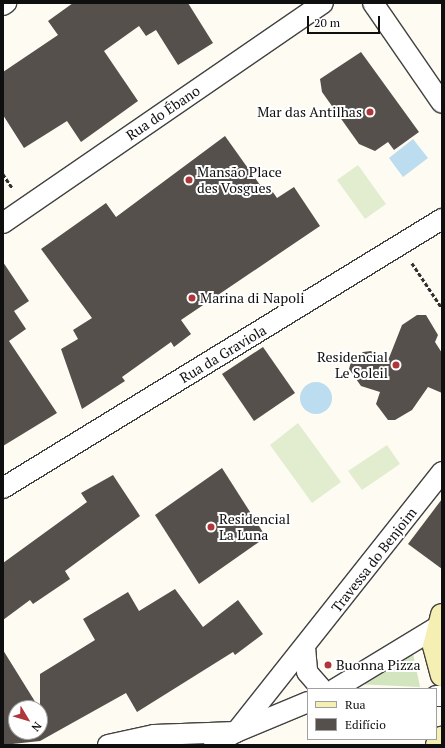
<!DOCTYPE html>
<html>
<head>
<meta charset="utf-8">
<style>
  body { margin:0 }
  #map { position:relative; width:445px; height:748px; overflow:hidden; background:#fdfbf2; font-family:"PT Serif",serif }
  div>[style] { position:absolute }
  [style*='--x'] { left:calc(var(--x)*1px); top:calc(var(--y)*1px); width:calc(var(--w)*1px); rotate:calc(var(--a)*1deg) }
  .green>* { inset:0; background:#d2e5be }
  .pitch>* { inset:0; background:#e2edcf }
  .water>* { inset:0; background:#bcdcef }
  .round { border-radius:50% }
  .building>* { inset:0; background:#56504c }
  .path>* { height:2.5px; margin-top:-1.25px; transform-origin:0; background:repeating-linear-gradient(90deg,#313131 0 4px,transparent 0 6px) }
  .roads { filter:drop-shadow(1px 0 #424242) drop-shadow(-1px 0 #424242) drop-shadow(0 1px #424242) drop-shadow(0 -1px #424242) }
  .street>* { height:20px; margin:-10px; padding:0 10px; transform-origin:10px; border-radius:10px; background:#fff }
  .secondary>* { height:22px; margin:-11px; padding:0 11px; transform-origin:11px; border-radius:11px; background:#f6efb4 }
  .dots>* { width:11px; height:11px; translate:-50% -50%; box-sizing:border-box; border:2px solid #fff; border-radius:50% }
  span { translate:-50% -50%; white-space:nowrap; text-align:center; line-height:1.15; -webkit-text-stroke:4px #fff; paint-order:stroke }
  .poi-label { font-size:14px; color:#0f0f0f }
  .right { translate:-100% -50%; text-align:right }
  .left { translate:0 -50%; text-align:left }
  .street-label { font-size:14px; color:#0f0f0f }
  .frame { position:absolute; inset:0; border:4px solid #0f0f0f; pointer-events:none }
  .legend { position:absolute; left:307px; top:688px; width:130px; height:52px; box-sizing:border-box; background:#fff; border:1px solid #9f9f9f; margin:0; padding:5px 7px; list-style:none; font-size:12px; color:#0f0f0f }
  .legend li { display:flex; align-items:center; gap:8px; height:20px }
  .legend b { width:20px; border:1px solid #9f9f9f }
  .north { position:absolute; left:8px; top:700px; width:40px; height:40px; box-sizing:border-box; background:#fff; border:1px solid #9f9f9f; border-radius:50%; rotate:128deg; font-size:11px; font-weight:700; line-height:16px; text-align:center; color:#0f0f0f }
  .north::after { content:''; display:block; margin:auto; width:14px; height:18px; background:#af363b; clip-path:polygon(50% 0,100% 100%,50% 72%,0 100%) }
  .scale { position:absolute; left:307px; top:16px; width:73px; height:18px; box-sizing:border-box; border:2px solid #0f0f0f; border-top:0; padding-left:5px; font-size:12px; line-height:14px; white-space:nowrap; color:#0f0f0f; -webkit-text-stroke:3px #fff; paint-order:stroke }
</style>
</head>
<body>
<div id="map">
  <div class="green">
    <i style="clip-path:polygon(412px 649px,420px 687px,354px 684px)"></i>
  </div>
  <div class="pitch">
    <i style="clip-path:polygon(358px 165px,386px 204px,365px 219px,337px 180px)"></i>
    <i style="clip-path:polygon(298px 423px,341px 482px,312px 503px,270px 445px)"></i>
    <i style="clip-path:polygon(387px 445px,400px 464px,362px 490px,348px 471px)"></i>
  </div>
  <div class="water">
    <i style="clip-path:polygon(413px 139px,428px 158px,403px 177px,389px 158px)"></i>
    <i class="round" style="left:300px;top:382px;width:32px;height:32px"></i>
  </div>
  <div class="building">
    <i style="clip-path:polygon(73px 3px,188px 3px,213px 43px,178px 65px,156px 30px,146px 36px,139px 26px,104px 51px,138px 101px,81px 142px,67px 121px,24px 148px,3px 115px,3px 72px,58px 35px,48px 21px)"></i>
    <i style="clip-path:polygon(361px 52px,419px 132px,394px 150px,388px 142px,375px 151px,359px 144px,322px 92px,320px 79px)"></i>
    <i style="clip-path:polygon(225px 136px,265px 192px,270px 188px,277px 198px,294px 187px,320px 226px,181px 320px,191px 334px,174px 347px,171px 342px,122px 377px,125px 381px,82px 409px,61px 349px,78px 339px,73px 330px,92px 318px,41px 249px,106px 203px,116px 217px)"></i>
    <i style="clip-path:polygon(3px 262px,29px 301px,14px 311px,26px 329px,9px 341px,57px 413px,3px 446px)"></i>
    <i style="clip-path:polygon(417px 315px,426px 315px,438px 335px,435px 342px,442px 353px,442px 393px,428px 387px,412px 410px,395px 420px,388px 420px,376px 404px,380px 392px,361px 386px,349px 369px,351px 362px,363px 352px,371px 351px,387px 363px,402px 325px)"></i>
    <i style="clip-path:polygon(263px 347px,295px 393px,254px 421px,222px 374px)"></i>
    <i style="clip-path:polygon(222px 468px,266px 537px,199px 584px,155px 515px)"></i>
    <i style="clip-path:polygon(113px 475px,140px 516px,65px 571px,70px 579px,33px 604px,30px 600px,3px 620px,3px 563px,87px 502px,81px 493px)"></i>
    <i style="clip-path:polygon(442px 499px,442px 569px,408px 544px)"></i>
    <i style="clip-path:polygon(175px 589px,203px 627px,238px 600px,263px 634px,235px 655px,233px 652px,137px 712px,126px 693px,40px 741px,3px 745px,3px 650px,39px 708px,16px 708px,16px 732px,40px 732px,40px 674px,95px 640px,83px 619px,128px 592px,139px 611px)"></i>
  </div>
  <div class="path">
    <i style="--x:3;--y:174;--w:18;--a:56"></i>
    <i style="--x:412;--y:263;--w:54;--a:56.3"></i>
  </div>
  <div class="roads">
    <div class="street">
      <i style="--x:373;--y:3;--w:121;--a:55.4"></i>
      <i style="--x:3;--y:5;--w:4;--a:-34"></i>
      <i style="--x:3;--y:223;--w:388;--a:-34.5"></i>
      <i style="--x:3;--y:488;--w:515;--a:-31.5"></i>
      <i style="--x:305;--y:647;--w:25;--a:85"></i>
      <i style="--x:307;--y:672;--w:23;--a:49"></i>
      <i style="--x:335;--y:689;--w:119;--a:-31.3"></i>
      <i style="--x:436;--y:696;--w:6;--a:0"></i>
      <i style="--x:108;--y:745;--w:47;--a:-12.3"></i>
      <i style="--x:154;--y:735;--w:82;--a:-2.1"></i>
      <i style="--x:236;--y:732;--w:78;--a:-22.6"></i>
      <i style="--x:214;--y:745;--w:26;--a:-31"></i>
      <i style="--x:236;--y:732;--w:332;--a:-51.6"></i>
    </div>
    <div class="secondary">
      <i style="--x:442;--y:615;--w:32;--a:104"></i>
      <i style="--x:434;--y:646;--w:30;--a:75"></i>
      <i style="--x:437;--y:745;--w:9;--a:-54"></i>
    </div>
  </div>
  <div class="dots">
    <i style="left:370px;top:112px;background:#af363b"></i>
    <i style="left:189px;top:180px;background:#af363b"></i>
    <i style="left:192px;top:298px;background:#af363b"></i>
    <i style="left:396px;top:365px;background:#af363b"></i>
    <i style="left:211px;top:527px;background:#af363b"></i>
    <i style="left:328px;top:665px;background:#af363b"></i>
  </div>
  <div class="poi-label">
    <span class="right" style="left:362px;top:112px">Mar das Antilhas</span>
    <span class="left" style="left:197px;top:180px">Mansão Place<br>des Vosgues</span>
    <span class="left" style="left:200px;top:298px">Marina di Napoli</span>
    <span class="right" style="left:388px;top:365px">Residencial<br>Le Soleil</span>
    <span class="left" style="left:219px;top:527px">Residencial<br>La Luna</span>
    <span class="left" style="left:336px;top:665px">Buonna Pizza</span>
  </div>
  <div class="street-label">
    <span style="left:163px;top:113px;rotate:-34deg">Rua do Ébano</span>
    <span style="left:223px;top:354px;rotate:-31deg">Rua da Graviola</span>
    <span style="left:374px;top:560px;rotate:-52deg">Travessa do Benjoim</span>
  </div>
  <div class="frame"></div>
  <ul class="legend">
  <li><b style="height:5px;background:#f6efb4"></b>Rua</li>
  <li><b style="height:11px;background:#56504c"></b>Edifício</li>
  </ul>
  <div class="north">N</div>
  <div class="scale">20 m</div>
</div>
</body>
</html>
